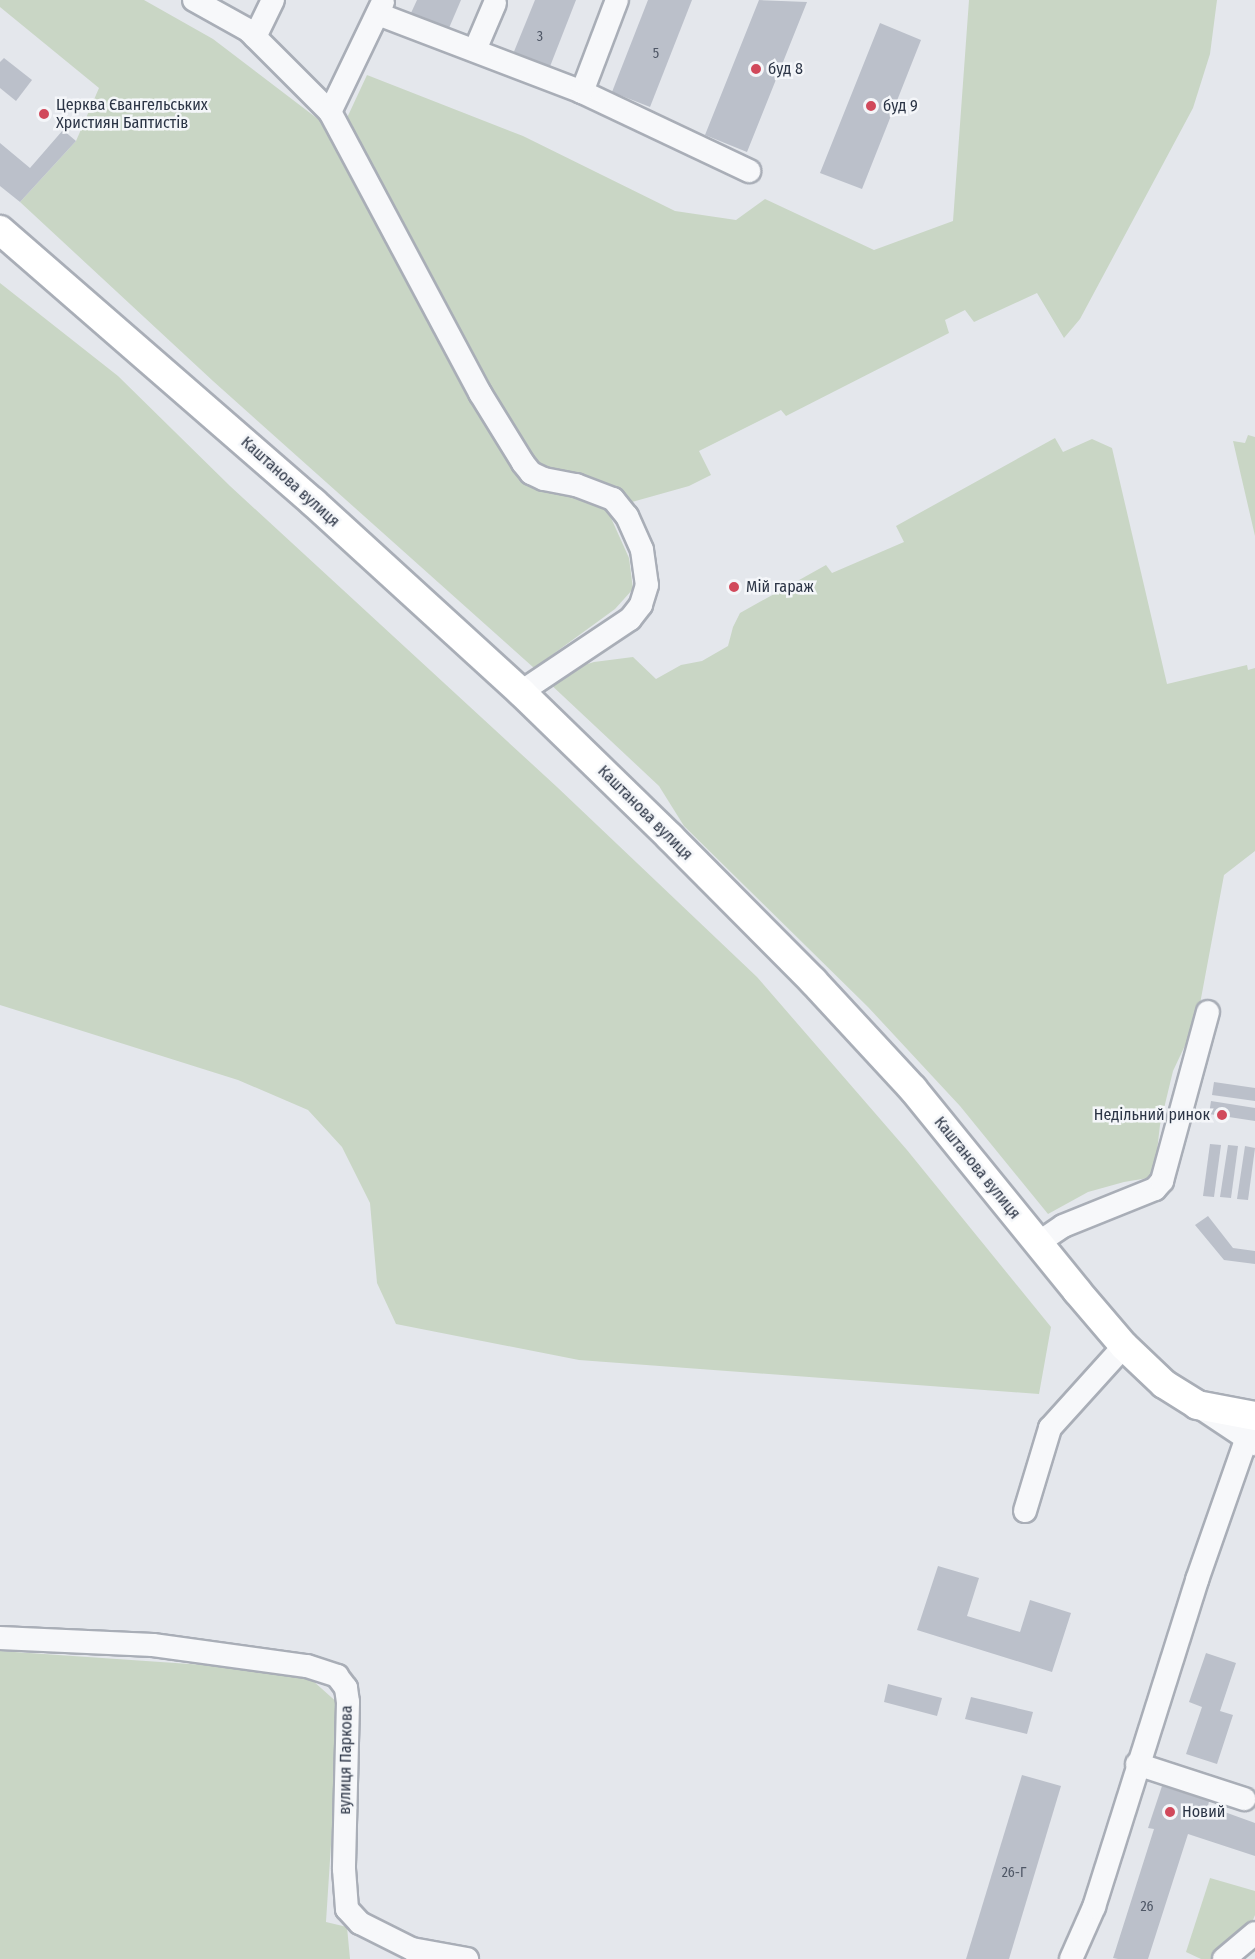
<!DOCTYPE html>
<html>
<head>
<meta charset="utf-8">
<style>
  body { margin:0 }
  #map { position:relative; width:1255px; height:1959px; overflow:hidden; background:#e4e7ec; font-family:"Fira Sans Condensed",sans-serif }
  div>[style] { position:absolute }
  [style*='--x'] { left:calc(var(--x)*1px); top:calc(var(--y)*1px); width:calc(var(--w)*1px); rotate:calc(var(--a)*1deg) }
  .green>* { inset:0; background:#c9d6c5 }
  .building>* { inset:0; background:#bbc0ca }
  .roads { filter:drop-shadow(2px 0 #a9aeb7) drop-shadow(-2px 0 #a9aeb7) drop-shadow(0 2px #a9aeb7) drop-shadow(0 -2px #a9aeb7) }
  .minor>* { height:22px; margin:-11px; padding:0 11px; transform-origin:11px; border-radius:11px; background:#f7f8fa }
  .major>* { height:28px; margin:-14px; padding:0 14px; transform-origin:14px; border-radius:14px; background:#fff }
  .dots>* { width:16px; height:16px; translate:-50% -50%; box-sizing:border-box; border:3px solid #f4f6f9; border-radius:50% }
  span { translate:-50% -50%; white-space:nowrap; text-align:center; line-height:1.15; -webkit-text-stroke:5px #f4f6f9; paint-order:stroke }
  .number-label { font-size:14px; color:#4f5766 }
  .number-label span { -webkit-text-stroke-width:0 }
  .poi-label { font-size:16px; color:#2b3445 }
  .left { translate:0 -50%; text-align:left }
  .right { translate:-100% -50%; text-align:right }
  .street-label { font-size:16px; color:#2b3445 }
</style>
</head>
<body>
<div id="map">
  <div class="green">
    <i style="clip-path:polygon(0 0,144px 0,213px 39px,339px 135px,367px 75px,523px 136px,675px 211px,736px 220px,765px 199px,874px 250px,953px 221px,969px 0,1217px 0,1210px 54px,1193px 108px,1080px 319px,1064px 338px,1037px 293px,974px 322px,965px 310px,945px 320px,949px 333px,786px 416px,781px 410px,699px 451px,711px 475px,689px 486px,607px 509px,629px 558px,633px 589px,615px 609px,534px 668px,213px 381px,20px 202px,76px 141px,99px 88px,0 7px)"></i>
    <i style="clip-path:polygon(0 283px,118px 376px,230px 486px,557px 787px,757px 977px,907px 1150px,1051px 1327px,1039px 1394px,579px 1360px,396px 1324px,377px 1283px,370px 1203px,342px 1147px,308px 1110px,238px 1080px,0 1005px)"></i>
    <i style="clip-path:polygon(1248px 435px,1255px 437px,1255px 536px,1233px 441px,1245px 443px)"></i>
    <i style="clip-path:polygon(1055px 438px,1063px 452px,1092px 439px,1112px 448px,1167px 684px,1247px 665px,1248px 670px,1255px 668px,1255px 851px,1224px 875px,1197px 1020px,1173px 1071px,1160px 1125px,1154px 1177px,1124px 1182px,1088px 1192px,1048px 1214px,960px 1106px,868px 1007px,684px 826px,659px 786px,547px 681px,574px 668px,594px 662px,633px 657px,656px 679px,681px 665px,702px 661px,728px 646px,733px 627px,740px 613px,826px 565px,832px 573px,904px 542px,896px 526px)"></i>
    <i style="clip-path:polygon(0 1651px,219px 1666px,312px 1680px,340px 1705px,326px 1922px,347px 1927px,350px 1959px,0 1959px)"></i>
    <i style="clip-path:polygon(1210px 1878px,1255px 1891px,1255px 1915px,1251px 1925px,1235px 1943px,1211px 1959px,1201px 1959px,1186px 1952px)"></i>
  </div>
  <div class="building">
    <i style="clip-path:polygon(417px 0,461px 0,449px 28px,411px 13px)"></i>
    <i style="clip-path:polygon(535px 0,576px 0,549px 69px,513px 54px)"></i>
    <i style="clip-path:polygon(648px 0,692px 0,650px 107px,612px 92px)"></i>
    <i style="clip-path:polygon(759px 0,807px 2px,747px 152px,705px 135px)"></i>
    <i style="clip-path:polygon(880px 23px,921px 40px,862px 189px,820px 173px)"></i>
    <i style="clip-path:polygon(4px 58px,32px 80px,16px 101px,0 88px,0 62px)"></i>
    <i style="clip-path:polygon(63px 130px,76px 141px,20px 202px,0 186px,0 143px,30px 168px)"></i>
    <i style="clip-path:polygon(1214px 1082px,1255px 1088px,1255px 1101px,1212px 1095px)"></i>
    <i style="clip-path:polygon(1211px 1101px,1255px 1108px,1255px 1121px,1209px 1114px)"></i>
    <i style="clip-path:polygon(1210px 1144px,1221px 1145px,1214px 1197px,1203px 1196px)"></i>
    <i style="clip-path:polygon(1228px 1145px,1238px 1146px,1231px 1198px,1220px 1197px)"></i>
    <i style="clip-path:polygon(1245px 1146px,1255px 1148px,1248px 1200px,1237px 1199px)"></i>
    <i style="clip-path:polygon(1208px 1216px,1233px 1248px,1255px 1251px,1255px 1264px,1224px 1260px,1195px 1225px)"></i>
    <i style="clip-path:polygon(938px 1566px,979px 1578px,967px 1616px,1020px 1632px,1030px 1600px,1071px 1613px,1052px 1672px,917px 1630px)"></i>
    <i style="clip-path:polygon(1206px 1653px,1236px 1663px,1220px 1711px,1233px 1715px,1217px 1764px,1186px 1754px,1202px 1707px,1189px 1702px)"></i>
    <i style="clip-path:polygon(888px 1684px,942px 1698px,937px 1716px,884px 1702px)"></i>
    <i style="clip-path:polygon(971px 1697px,1033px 1712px,1027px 1734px,965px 1719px)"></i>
    <i style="clip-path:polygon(1022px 1775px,1061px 1786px,1009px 1959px,966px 1959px)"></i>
    <i style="clip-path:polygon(1162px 1786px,1209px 1801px,1208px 1806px,1255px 1823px,1255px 1856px,1188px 1834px,1148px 1959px,1118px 1959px,1113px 1958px,1154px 1829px,1148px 1828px)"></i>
  </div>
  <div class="roads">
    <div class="minor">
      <i style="--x:194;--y:0;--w:62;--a:29.1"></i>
      <i style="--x:248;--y:30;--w:116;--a:45"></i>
      <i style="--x:330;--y:112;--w:319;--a:61.9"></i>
      <i style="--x:480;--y:393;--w:82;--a:58.4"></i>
      <i style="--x:523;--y:463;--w:13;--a:51"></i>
      <i style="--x:531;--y:473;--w:14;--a:25"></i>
      <i style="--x:544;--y:479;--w:33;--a:11"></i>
      <i style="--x:576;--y:485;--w:40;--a:21"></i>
      <i style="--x:613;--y:499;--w:22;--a:51"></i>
      <i style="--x:627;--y:516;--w:37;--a:66"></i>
      <i style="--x:642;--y:550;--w:35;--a:82"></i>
      <i style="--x:647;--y:585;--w:21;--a:107"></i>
      <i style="--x:641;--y:605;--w:18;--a:128"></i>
      <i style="--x:630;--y:619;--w:131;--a:146.2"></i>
      <i style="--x:378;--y:14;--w:218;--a:20.9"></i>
      <i style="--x:582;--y:92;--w:185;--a:25.3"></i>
      <i style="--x:255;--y:37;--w:41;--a:-64.1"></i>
      <i style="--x:475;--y:50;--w:51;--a:-66.9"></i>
      <i style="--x:582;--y:92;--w:98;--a:-69.2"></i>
      <i style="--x:330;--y:112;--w:122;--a:-64.3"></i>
      <i style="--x:1038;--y:1243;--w:30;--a:-34"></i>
      <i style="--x:1063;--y:1226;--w:99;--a:-21.9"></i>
      <i style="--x:1155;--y:1189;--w:11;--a:-49"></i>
      <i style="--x:1162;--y:1181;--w:175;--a:-74.8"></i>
      <i style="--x:1201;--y:1408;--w:65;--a:33.7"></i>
      <i style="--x:1025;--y:1511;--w:87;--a:-73.2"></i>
      <i style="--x:1050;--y:1428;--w:110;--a:-47.9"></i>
      <i style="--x:0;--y:1638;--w:153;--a:2.6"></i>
      <i style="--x:153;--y:1645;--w:155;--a:7.8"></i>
      <i style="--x:307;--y:1666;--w:32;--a:18"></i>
      <i style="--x:337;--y:1676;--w:15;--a:53"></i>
      <i style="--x:346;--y:1688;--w:14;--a:82"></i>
      <i style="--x:348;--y:1702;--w:167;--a:91.4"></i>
      <i style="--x:344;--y:1869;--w:40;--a:85.7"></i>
      <i style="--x:347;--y:1909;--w:19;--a:47"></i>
      <i style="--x:360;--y:1923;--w:58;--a:26.6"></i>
      <i style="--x:412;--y:1949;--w:56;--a:10.3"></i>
      <i style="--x:1137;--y:1764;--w:113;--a:18.1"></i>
      <i style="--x:1071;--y:1959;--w:57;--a:-66.1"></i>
      <i style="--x:1094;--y:1907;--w:343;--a:-72.5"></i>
      <i style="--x:1197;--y:1580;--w:148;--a:-70.7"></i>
      <i style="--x:1246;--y:1440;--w:20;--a:-63"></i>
      <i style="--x:1224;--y:1959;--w:40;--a:-40"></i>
    </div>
    <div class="major">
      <i style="--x:0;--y:230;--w:415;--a:41"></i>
      <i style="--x:313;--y:502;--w:282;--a:42.4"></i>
      <i style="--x:521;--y:692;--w:208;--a:44.2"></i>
      <i style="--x:670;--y:837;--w:203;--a:45.2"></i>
      <i style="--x:813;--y:981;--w:147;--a:47.2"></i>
      <i style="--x:913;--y:1089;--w:260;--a:50.9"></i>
      <i style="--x:1077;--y:1291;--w:72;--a:49.5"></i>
      <i style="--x:1124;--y:1346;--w:55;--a:43.5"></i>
      <i style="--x:1164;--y:1384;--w:39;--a:32"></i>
      <i style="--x:1197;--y:1405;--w:59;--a:10.7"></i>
    </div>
  </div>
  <div class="dots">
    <i style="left:756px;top:69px;background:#d1495b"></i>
    <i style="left:871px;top:106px;background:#d1495b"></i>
    <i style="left:44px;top:114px;background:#d1495b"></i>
    <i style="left:734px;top:587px;background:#d1495b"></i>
    <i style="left:1222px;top:1115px;background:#d1495b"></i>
    <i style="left:1170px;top:1812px;background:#d1495b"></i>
  </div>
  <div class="number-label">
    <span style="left:540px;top:37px">3</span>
    <span style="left:656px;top:54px">5</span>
    <span style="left:1014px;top:1873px">26-Г</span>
    <span style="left:1147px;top:1907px">26</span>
  </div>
  <div class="poi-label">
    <span class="left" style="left:768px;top:69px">буд 8</span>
    <span class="left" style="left:56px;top:114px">Церква Євангельських<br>Християн Баптистів</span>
    <span class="left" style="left:883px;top:106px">буд 9</span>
    <span class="left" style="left:746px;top:587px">Мій гараж</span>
    <span class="right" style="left:1210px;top:1115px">Недільний ринок</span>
    <span class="left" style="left:1182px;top:1812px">Новий</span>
  </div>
  <div class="street-label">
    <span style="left:290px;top:482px;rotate:42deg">Каштанова вулиця</span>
    <span style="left:645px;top:813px;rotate:45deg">Каштанова вулиця</span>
    <span style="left:977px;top:1168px;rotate:51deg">Каштанова вулиця</span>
    <span style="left:346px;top:1760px;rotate:-89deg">вулиця Паркова</span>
  </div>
</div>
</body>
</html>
